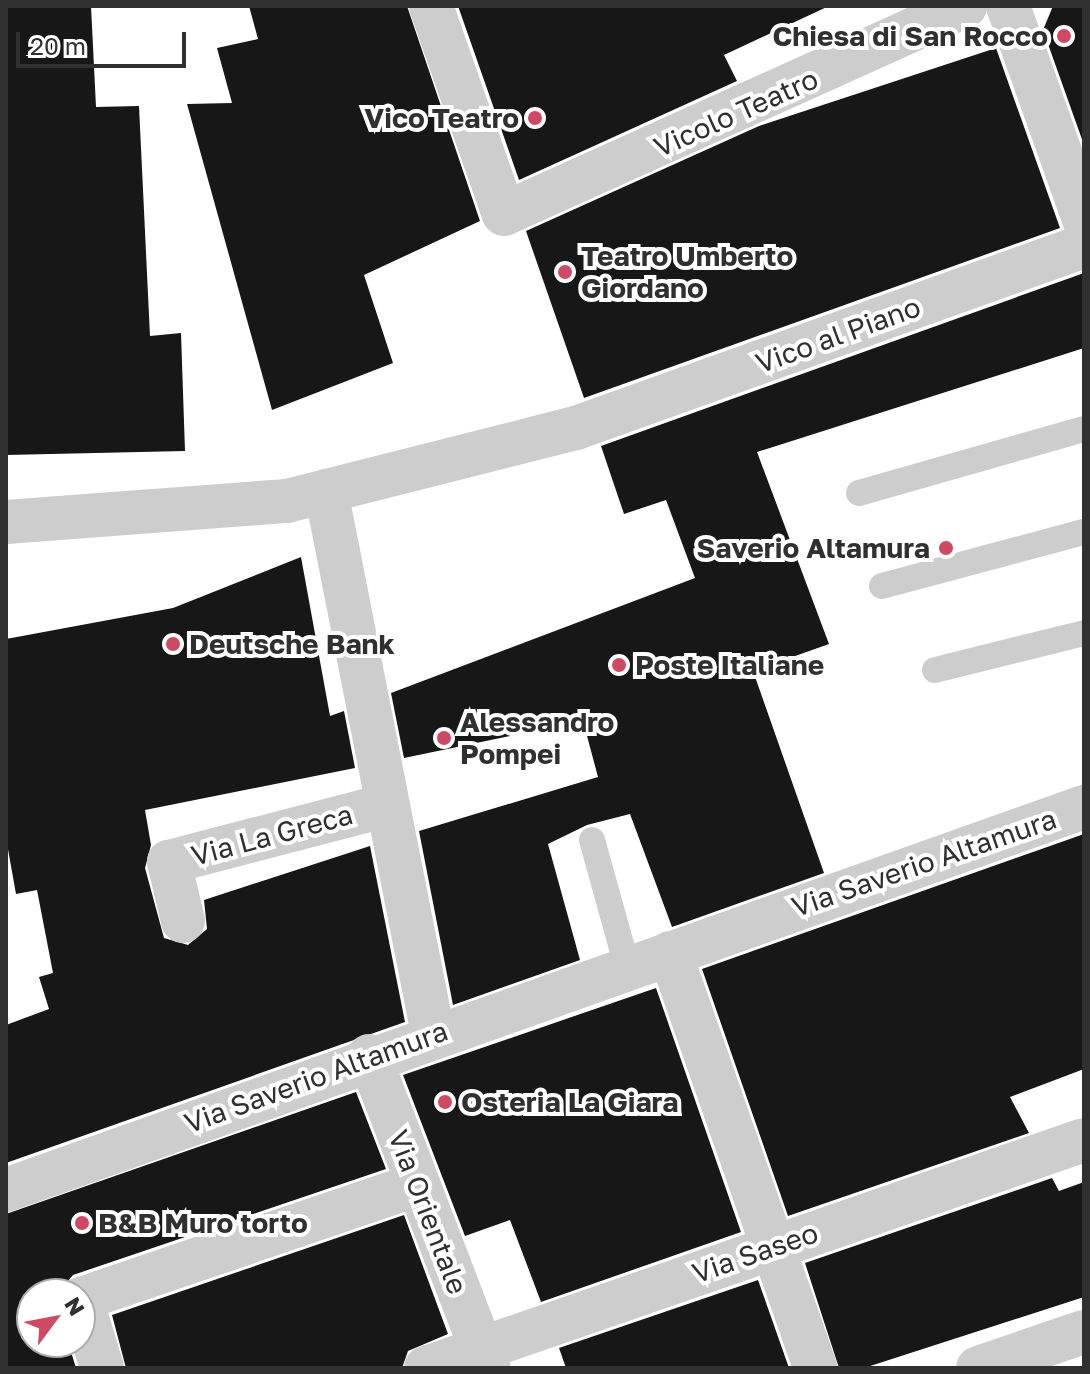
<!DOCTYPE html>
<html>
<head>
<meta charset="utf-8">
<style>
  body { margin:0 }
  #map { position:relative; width:1090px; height:1374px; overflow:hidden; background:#fff; font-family:"Golos Text",sans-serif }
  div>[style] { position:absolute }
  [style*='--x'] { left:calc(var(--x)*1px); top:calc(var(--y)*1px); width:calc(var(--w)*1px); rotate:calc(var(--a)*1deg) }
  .building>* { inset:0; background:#171717 }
  .lane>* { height:26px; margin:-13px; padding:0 13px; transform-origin:13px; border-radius:13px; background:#cdcdcd }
  .street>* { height:44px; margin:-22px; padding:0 22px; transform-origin:22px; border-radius:22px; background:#cdcdcd }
  .dots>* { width:22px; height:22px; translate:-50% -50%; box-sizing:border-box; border:4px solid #fff; border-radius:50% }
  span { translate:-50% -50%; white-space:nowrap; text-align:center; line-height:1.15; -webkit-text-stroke:8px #fff; paint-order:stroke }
  .poi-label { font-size:28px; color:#303030; font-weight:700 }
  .right { translate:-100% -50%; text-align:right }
  .left { translate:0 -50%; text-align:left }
  .street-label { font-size:28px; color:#303030 }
  .frame { position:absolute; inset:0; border:8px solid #303030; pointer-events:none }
  .north { position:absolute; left:16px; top:1278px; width:80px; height:80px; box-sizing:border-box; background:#fff; border:2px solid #acacac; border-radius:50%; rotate:58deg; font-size:22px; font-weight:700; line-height:32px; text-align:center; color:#303030 }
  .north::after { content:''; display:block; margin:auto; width:28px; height:36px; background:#cf4964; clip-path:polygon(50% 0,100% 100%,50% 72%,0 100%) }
  .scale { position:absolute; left:16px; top:32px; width:170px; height:36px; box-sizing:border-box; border:4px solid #303030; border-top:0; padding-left:10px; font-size:24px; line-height:28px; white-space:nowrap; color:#303030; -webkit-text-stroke:6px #fff; paint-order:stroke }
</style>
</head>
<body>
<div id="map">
  <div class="building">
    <i style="clip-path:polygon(6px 6px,91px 6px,96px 107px,139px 106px,150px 336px,181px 333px,185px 451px,6px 455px)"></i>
    <i style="clip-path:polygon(249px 6px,407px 6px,480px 221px,364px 275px,393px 363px,272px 410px,187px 104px,232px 103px,217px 48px,258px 39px)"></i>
    <i style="clip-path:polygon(458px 6px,829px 6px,724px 55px,737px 81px,519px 180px)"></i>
    <i style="clip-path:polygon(1053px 6px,1084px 6px,1084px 145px,1043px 30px)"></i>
    <i style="clip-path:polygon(996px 48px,1060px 228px,584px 398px,526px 231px,759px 126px)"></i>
    <i style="clip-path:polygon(1084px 273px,1084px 348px,757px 452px,829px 644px,753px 671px,824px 873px,672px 927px,630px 814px,587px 825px,548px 844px,580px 960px,453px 1005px,419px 831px,598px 777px,583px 721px,404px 758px,391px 693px,695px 578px,666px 500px,624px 514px,601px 446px)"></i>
    <i style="clip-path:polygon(301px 557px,330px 716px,344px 711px,355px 768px,145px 810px,151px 845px,145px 868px,164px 938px,188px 945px,207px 929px,204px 900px,370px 846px,405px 1022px,6px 1163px,6px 1025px,49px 1009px,39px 977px,53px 973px,37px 890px,16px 894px,6px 838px,6px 639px,173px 608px)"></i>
    <i style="clip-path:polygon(1084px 834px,1084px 1069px,1010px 1097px,1029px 1133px,788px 1216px,702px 969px)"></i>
    <i style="clip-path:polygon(656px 988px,741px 1232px,541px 1302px,510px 1220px,465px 1236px,403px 1075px)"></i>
    <i style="clip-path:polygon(356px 1092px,386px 1169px,73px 1275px,57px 1294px,32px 1294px,32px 1342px,68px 1342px,76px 1368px,6px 1368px,6px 1214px)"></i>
    <i style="clip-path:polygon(1052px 1178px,1059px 1191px,1084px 1182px,1084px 1297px,864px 1368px,839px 1368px,805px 1263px)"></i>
    <i style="clip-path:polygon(404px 1215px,448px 1334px,408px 1351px,402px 1368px,126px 1368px,112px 1315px)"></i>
    <i style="clip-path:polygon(758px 1280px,789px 1368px,566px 1368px,559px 1348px)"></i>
  </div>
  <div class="lane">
    <i style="--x:859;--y:493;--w:234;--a:-15.9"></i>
    <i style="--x:882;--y:586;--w:209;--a:-15"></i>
    <i style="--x:935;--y:670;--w:154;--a:-13.9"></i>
    <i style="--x:592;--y:840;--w:135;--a:74.5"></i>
  </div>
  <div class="street">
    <i style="--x:431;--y:6;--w:220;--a:70.7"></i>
    <i style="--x:504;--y:214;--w:506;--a:-24.28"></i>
    <i style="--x:1008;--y:6;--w:227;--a:70.4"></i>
    <i style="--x:326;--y:491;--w:553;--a:78.85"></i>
    <i style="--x:6;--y:522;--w:282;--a:-4.3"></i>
    <i style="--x:287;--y:501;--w:298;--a:-14.2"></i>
    <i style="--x:576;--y:428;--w:540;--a:-19.71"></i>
    <i style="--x:183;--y:921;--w:61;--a:-103.3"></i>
    <i style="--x:169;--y:862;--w:226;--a:-14.6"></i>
    <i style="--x:670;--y:953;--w:440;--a:70.7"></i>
    <i style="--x:369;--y:1056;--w:334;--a:69"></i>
    <i style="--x:6;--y:1190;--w:1144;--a:-19.56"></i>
    <i style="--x:102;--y:1368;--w:72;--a:-106.9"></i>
    <i style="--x:81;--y:1299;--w:353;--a:-18.8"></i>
    <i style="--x:426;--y:1368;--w:696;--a:-19.11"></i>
    <i style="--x:978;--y:1368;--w:112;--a:-18.8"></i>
  </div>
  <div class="dots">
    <i style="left:1064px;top:36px;background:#cf4964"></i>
    <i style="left:535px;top:118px;background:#cf4964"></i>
    <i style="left:565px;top:272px;background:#cf4964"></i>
    <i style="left:946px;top:548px;background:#cf4964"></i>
    <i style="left:173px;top:644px;background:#cf4964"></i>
    <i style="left:619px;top:665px;background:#cf4964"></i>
    <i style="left:444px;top:738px;background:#cf4964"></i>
    <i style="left:445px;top:1102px;background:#cf4964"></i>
    <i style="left:82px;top:1223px;background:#cf4964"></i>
  </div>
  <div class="poi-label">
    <span class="right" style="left:1048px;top:36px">Chiesa di San Rocco</span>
    <span class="right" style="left:519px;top:118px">Vico Teatro</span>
    <span class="left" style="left:581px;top:272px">Teatro Umberto<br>Giordano</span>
    <span class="right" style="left:930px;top:548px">Saverio Altamura</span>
    <span class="left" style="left:189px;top:644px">Deutsche Bank</span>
    <span class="left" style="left:635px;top:665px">Poste Italiane</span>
    <span class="left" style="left:460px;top:738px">Alessandro<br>Pompei</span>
    <span class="left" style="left:461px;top:1102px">Osteria La Giara</span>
    <span class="left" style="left:98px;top:1223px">B&amp;B Muro torto</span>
  </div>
  <div class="street-label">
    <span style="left:736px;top:113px;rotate:-24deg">Vicolo Teatro</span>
    <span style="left:838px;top:335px;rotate:-20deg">Vico al Piano</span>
    <span style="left:272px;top:835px;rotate:-15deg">Via La Greca</span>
    <span style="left:924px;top:863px;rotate:-19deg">Via Saverio Altamura</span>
    <span style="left:316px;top:1077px;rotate:-20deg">Via Saverio Altamura</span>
    <span style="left:428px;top:1212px;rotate:69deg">Via Orientale</span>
    <span style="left:755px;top:1253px;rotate:-19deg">Via Saseo</span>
  </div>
  <div class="frame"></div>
  <div class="north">N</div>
  <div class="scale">20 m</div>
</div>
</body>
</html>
